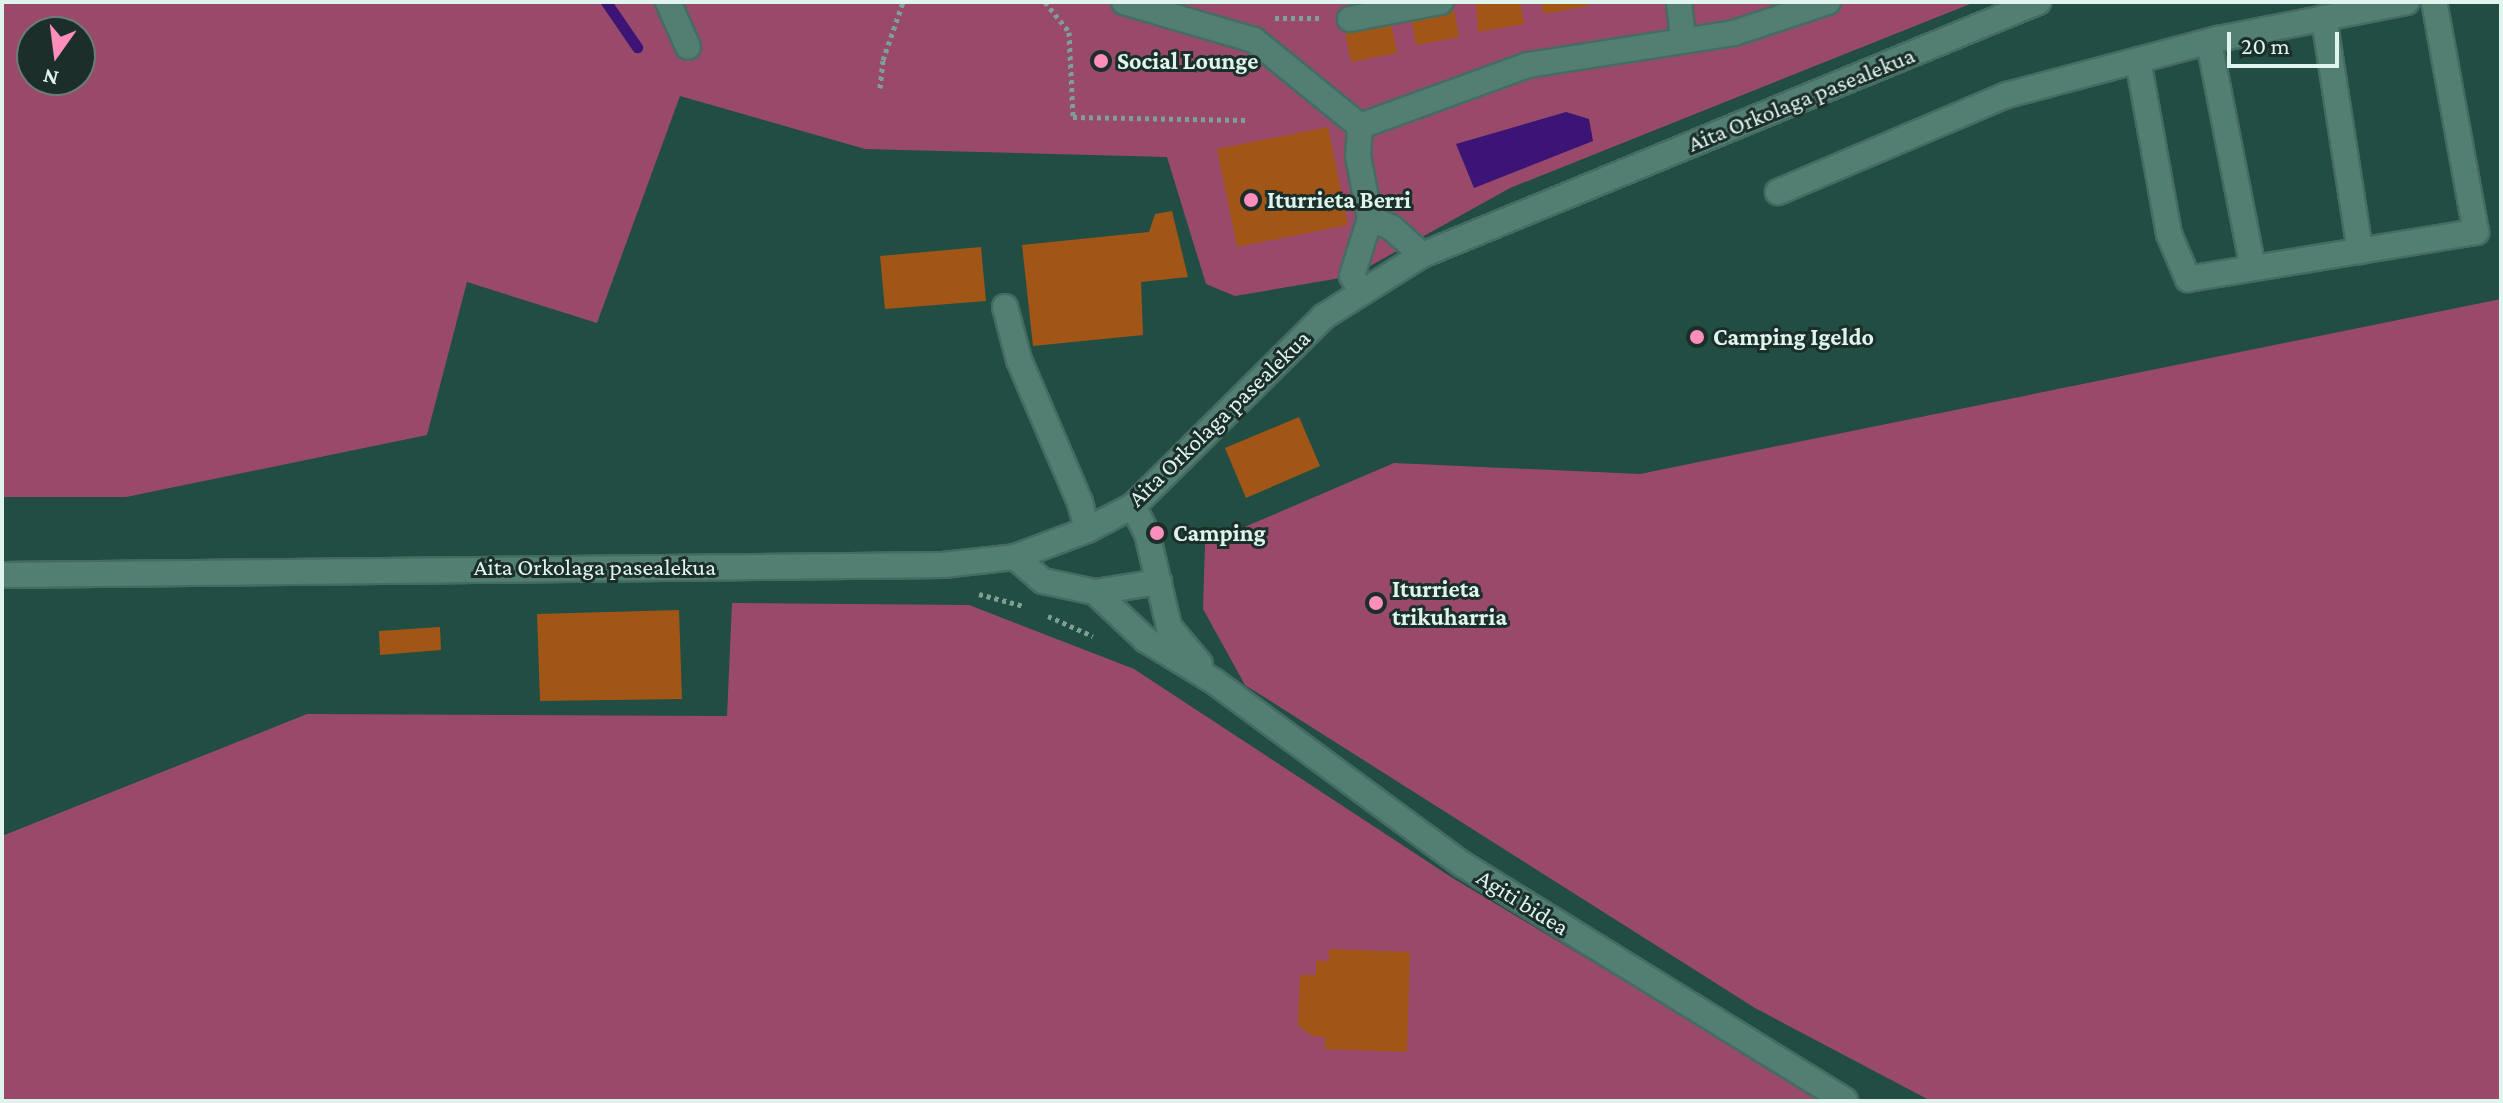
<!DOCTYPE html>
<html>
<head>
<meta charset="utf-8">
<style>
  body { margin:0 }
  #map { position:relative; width:2503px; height:1103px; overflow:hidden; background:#224d42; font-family:"Crimson Pro",serif }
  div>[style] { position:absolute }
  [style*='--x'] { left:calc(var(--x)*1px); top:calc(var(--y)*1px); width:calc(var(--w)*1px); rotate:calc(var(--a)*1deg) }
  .green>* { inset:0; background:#994a6b }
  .water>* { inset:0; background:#3c1475 }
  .stream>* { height:11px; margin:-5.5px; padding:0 5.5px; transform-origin:5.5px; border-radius:5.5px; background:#3c1475 }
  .building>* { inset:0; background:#a15618 }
  .path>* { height:5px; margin-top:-2.5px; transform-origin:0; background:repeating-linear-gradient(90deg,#7e9f96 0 4px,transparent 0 8px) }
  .roads { filter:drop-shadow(2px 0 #456c63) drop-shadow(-2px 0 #456c63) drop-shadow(0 2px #456c63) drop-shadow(0 -2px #456c63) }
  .minor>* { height:24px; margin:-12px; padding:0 12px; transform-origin:12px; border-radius:12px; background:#537f73 }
  .dots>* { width:22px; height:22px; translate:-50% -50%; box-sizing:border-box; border:4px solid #1c2e29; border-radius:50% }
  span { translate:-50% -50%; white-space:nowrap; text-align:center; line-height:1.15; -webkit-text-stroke:6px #1c2e29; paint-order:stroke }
  .poi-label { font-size:24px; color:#def4ed; font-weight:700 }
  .left { translate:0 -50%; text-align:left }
  .street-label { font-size:24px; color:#def4ed }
  .frame { position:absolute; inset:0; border:4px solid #def4ed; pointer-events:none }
  .north { position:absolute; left:16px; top:16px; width:80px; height:80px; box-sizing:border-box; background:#1c2e29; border:2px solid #6a7d77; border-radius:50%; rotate:194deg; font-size:22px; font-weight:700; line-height:32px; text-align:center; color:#def4ed }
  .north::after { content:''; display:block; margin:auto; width:28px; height:36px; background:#fe8ebc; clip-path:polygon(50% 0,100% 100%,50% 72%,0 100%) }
  .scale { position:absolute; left:2227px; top:32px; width:112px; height:36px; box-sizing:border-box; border:4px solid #def4ed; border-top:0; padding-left:10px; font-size:24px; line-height:28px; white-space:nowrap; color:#def4ed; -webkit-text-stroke:6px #1c2e29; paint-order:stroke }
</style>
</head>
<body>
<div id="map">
  <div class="green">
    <i style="clip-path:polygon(evenodd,2px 2px,1975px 2px,1510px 188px,1352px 276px,1235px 296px,1206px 284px,1167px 157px,865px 149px,680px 96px,597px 323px,467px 282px,427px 435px,126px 497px,2px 497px,2px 2px,32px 32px,80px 32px,80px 80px,32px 80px,32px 32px)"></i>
    <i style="clip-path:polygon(2501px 299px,2501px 1101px,1931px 1101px,1755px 1008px,1245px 685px,1203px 609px,1205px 544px,1394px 463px,1640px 474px)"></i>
    <i style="clip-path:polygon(732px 603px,969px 605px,1134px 669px,1451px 877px,1824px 1101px,2px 1101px,2px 836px,307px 714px,727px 716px)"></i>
  </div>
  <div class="water">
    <i style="clip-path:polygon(1566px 112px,1589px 119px,1593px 141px,1474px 188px,1456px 144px)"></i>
  </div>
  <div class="stream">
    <i style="--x:606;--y:2;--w:55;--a:55.4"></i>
  </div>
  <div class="building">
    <i style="clip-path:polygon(1476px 2px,1520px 2px,1524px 24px,1478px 32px)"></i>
    <i style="clip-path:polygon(1541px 2px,1587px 2px,1588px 6px,1544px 14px)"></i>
    <i style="clip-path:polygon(1454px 9px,1459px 37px,1416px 45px,1411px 17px)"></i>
    <i style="clip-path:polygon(1391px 23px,1397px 53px,1351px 62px,1345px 32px)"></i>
    <i style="clip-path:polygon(1328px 127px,1348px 225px,1237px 247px,1217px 149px)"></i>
    <i style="clip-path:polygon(1172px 211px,1188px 277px,1141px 282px,1143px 335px,1033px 346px,1022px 245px,1149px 232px,1155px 214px)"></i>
    <i style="clip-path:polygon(981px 247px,986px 301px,885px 309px,880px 256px)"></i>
    <i style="clip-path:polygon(1299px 417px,1320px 466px,1246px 498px,1225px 448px)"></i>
    <i style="clip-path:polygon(679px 610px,682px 699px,540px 701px,537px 614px)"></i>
    <i style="clip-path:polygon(440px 627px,441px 650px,380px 655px,379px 631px)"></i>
    <i style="clip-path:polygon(1329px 949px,1410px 952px,1407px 1052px,1325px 1049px,1325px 1037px,1312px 1036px,1298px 1025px,1300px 975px,1316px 975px,1316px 961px,1329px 961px)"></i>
  </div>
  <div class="path">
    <i style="--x:1045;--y:2;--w:38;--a:51"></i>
    <i style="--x:1069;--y:32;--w:85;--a:87.3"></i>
    <i style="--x:1073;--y:117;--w:173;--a:1"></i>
    <i style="--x:1275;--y:18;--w:46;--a:0"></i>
    <i style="--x:880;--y:88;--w:28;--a:-84"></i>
    <i style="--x:883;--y:60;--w:61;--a:-71"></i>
    <i style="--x:979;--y:594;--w:47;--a:14.9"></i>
    <i style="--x:1048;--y:616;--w:49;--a:24"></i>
  </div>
  <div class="roads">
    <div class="minor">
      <i style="--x:668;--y:2;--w:49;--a:66"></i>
      <i style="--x:1124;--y:2;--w:135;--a:16.3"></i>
      <i style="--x:1254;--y:40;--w:136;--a:39.1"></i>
      <i style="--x:1679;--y:2;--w:37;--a:84"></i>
      <i style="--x:2324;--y:18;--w:236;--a:81.2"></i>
      <i style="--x:1350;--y:19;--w:92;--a:-10.7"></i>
      <i style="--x:2209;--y:42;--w:230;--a:79"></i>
      <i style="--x:2138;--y:60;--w:177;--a:79.9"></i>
      <i style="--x:2169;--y:234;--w:49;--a:67.1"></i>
      <i style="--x:2188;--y:279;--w:292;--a:-9.3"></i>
      <i style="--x:2476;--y:232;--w:234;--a:-100.3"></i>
      <i style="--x:1778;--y:192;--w:249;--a:-23"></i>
      <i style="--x:2007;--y:95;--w:218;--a:-14.9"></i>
      <i style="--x:2218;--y:39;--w:192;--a:-11.1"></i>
      <i style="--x:1370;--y:218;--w:24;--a:24"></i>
      <i style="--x:1392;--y:228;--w:40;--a:42"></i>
      <i style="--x:1361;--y:291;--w:17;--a:-121"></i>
      <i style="--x:1352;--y:276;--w:61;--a:-72.8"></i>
      <i style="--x:1370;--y:218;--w:63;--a:-101"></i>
      <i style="--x:1358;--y:156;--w:30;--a:-86"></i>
      <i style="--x:1360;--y:126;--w:179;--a:-20"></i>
      <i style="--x:1528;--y:65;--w:208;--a:-8.8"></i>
      <i style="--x:1734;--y:33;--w:99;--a:-18.3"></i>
      <i style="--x:1005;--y:307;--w:55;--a:75.2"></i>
      <i style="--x:1019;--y:360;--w:155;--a:66.8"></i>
      <i style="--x:1080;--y:502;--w:29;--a:76"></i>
      <i style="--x:1133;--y:506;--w:30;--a:63"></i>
      <i style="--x:1147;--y:533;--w:97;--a:76.8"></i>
      <i style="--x:1169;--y:627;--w:48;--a:50"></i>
      <i style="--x:1015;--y:557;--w:37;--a:41"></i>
      <i style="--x:1043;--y:581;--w:53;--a:11.9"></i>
      <i style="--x:1095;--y:592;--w:65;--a:-8.9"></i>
      <i style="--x:2;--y:575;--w:941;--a:-0.61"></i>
      <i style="--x:943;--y:565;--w:72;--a:-6.3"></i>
      <i style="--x:1015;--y:557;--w:77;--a:-20.6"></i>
      <i style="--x:1087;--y:530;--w:52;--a:-27.6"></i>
      <i style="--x:1133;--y:506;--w:268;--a:-44.8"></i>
      <i style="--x:1323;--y:317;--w:117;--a:-32.1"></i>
      <i style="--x:1422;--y:255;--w:666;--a:-22.33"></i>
      <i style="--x:1095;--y:592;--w:70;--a:43.3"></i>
      <i style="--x:1146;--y:640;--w:81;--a:31.3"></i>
      <i style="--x:1215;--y:682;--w:307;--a:36.4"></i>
      <i style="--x:1462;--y:864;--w:450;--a:31.7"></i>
    </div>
  </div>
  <div class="dots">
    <i style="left:1101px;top:61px;background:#fe8ebc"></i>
    <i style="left:1251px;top:200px;background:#fe8ebc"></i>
    <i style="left:1697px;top:337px;background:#fe8ebc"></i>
    <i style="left:1157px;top:533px;background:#fe8ebc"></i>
    <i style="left:1376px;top:603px;background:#fe8ebc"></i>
  </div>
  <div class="poi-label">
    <span class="left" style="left:1117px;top:61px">Social Lounge</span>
    <span class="left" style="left:1267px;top:200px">Iturrieta Berri</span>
    <span class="left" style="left:1713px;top:337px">Camping Igeldo</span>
    <span class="left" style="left:1173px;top:533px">Camping</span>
    <span class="left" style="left:1392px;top:603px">Iturrieta<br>trikuharria</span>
  </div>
  <div class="street-label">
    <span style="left:1801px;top:99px;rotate:-22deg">Aita Orkolaga pasealekua</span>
    <span style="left:1219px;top:418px;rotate:-44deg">Aita Orkolaga pasealekua</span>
    <span style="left:595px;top:567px">Aita Orkolaga pasealekua</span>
    <span style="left:1523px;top:902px;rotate:32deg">Agiti bidea</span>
  </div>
  <div class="frame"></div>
  <div class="north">N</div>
  <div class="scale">20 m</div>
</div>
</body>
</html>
